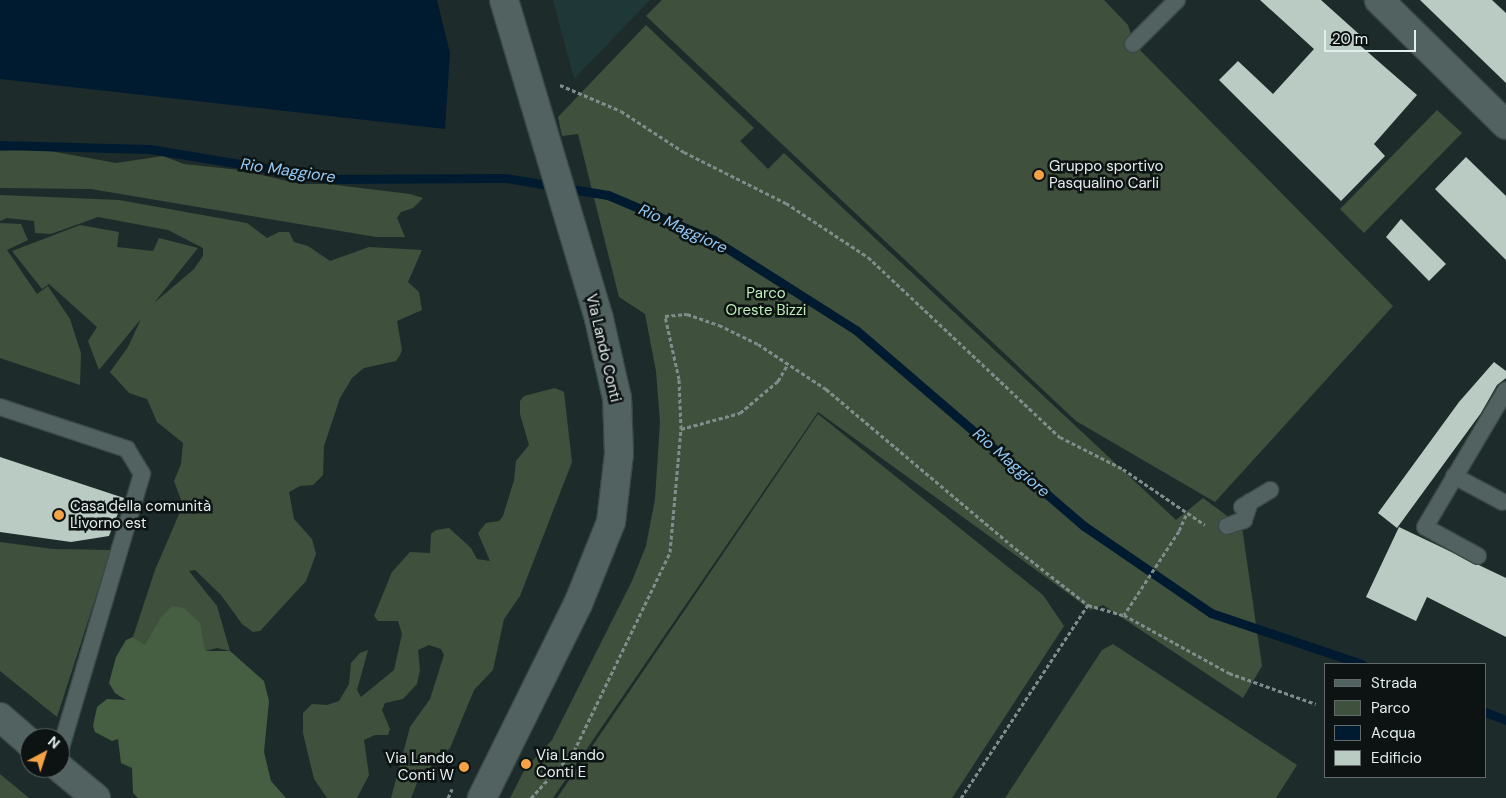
<!DOCTYPE html>
<html>
<head>
<meta charset="utf-8">
<style>
  body { margin:0 }
  #map { position:relative; width:1506px; height:798px; overflow:hidden; background:#1d2c2b; font-family:"DM Sans",sans-serif }
  div>[style] { position:absolute }
  [style*='--x'] { left:calc(var(--x)*1px); top:calc(var(--y)*1px); width:calc(var(--w)*1px); rotate:calc(var(--a)*1deg) }
  .built>* { inset:0; background:#1f3737 }
  .green>* { inset:0; background:#3f513c }
  .forest>* { inset:0; background:#465f43 }
  .water>* { inset:0; background:#001b30 }
  .stream>* { height:9px; margin:-4.5px; padding:0 4.5px; transform-origin:4.5px; border-radius:4.5px; background:#001b30 }
  .building>* { inset:0; background:#bacbc3 }
  .path>* { height:3px; margin-top:-1.5px; transform-origin:0; background:repeating-linear-gradient(90deg,#818d8c 0 4px,transparent 0 6.5px) }
  .roads { filter:drop-shadow(1px 0 #3b4848) drop-shadow(-1px 0 #3b4848) drop-shadow(0 1px #3b4848) drop-shadow(0 -1px #3b4848) }
  .service>* { height:16px; margin:-8px; padding:0 8px; transform-origin:8px; border-radius:8px; background:#526261 }
  .minor>* { height:28px; margin:-14px; padding:0 14px; transform-origin:14px; border-radius:14px; background:#526261 }
  .tertiary>* { height:28px; margin:-14px; padding:0 14px; transform-origin:14px; border-radius:14px; background:#526261 }
  .dots>* { width:14px; height:14px; translate:-50% -50%; box-sizing:border-box; border:2px solid #0c1312; border-radius:50% }
  span { translate:-50% -50%; white-space:nowrap; text-align:center; line-height:1.15; -webkit-text-stroke:5px #0c1312; paint-order:stroke }
  .poi-label { font-size:15px; color:#e4eded }
  .left { translate:0 -50%; text-align:left }
  .right { translate:-100% -50%; text-align:right }
  .park-label { font-size:15px; color:#bfedb9 }
  .street-label { font-size:15px; color:#e4eded }
  .water-label { font-size:16px; color:#92c8f5; font-style:italic }
  .legend { position:absolute; left:1324px; top:663px; width:162px; height:115px; box-sizing:border-box; background:#0c1312; border:1px solid #626a6a; margin:0; padding:6px 9px; list-style:none; font-size:15px; color:#e4eded }
  .legend li { display:flex; align-items:center; gap:10px; height:25px }
  .legend b { width:25px; border:1px solid #626a6a }
  .north { position:absolute; left:20px; top:728px; width:50px; height:50px; box-sizing:border-box; background:#0c1312; border:1px solid #626a6a; border-radius:50%; rotate:40deg; font-size:14px; font-weight:700; line-height:20px; text-align:center; color:#e4eded }
  .north::after { content:''; display:block; margin:auto; width:18px; height:22px; background:#f5a246; clip-path:polygon(50% 0,100% 100%,50% 72%,0 100%) }
  .scale { position:absolute; left:1324px; top:30px; width:92px; height:22px; box-sizing:border-box; border:2px solid #e4eded; border-top:0; padding-left:6px; font-size:15px; line-height:18px; white-space:nowrap; color:#e4eded; -webkit-text-stroke:4px #0c1312; paint-order:stroke }
</style>
</head>
<body>
<div id="map">
  <div class="built">
    <i style="clip-path:polygon(553px 0,650px 0,574px 79px)"></i>
  </div>
  <div class="green">
    <i style="clip-path:polygon(662px 0,1104px 0,1128px 25px,1134px 44px,1393px 306px,1215px 502px,1076px 421px,646px 16px)"></i>
    <i style="clip-path:polygon(646px 25px,754px 128px,740px 141px,768px 169px,784px 153px,1176px 520px,1203px 498px,1242px 527px,1262px 666px,1243px 698px,1103px 605px,1091px 610px,818px 412px,553px 798px,510px 798px,525px 769px,552px 740px,632px 581px,646px 546px,655px 499px,660px 422px,656px 371px,645px 314px,619px 297px,578px 134px,562px 136px,558px 117px)"></i>
    <i style="clip-path:polygon(1437px 110px,1462px 133px,1364px 233px,1340px 209px)"></i>
    <i style="clip-path:polygon(39px 149px,116px 163px,163px 156px,184px 164px,240px 170px,300px 184px,328px 184px,410px 194px,423px 198px,413px 208px,401px 212px,397px 218px,405px 237px,376px 237px,91px 189px,0 188px,0 151px)"></i>
    <i style="clip-path:polygon(0 195px,119px 200px,247px 223px,267px 238px,279px 232px,289px 232px,294px 242px,308px 246px,330px 261px,369px 247px,422px 250px,408px 282px,419px 292px,422px 310px,397px 321px,402px 350px,400px 355px,396px 361px,364px 368px,352px 378px,340px 398px,324px 446px,323px 475px,313px 485px,300px 486px,289px 492px,294px 519px,312px 539px,316px 554px,306px 581px,260px 631px,253px 632px,242px 624px,221px 595px,195px 570px,189px 571px,217px 606px,230px 651px,217px 648px,205px 651px,159px 620px,145px 646px,133px 637px,155px 570px,183px 505px,174px 481px,181px 464px,183px 443px,157px 422px,147px 399px,129px 393px,110px 372px,128px 347px,141px 319px,99px 370px,88px 341px,97px 327px,49px 284px,42px 289px,12px 251px,80px 225px,119px 232px,117px 247px,153px 251px,159px 238px,198px 248px,154px 303px,194px 269px,203px 256px,203px 248px,168px 230px,98px 217px,51px 234px,35px 233px,34px 221px,7px 218px,0 221px)"></i>
    <i style="clip-path:polygon(0 223px,21px 224px,28px 240px,7px 250px,37px 294px,48px 286px,70px 319px,81px 353px,80px 385px,0 358px)"></i>
    <i style="clip-path:polygon(555px 388px,564px 392px,572px 462px,520px 596px,504px 619px,493px 670px,474px 690px,450px 748px,419px 778px,411px 798px,391px 798px,410px 727px,430px 699px,444px 655px,441px 649px,429px 645px,418px 650px,420px 670px,417px 684px,403px 699px,385px 703px,382px 710px,390px 729px,388px 735px,375px 735px,364px 740px,369px 775px,357px 798px,327px 798px,314px 779px,303px 733px,303px 713px,312px 704px,327px 705px,339px 701px,349px 684px,351px 663px,360px 653px,368px 650px,357px 690px,361px 697px,394px 670px,402px 634px,398px 621px,378px 621px,374px 616px,392px 572px,410px 552px,430px 553px,431px 534px,436px 530px,449px 528px,471px 548px,477px 559px,490px 561px,478px 533px,486px 523px,499px 521px,503px 516px,514px 480px,516px 461px,529px 445px,520px 414px,520px 401px,524px 396px)"></i>
    <i style="clip-path:polygon(818px 414px,1043px 595px,1064px 626px,952px 798px,557px 798px)"></i>
    <i style="clip-path:polygon(0 542px,53px 549px,111px 550px,57px 717px,0 671px)"></i>
    <i style="clip-path:polygon(1113px 644px,1297px 765px,1276px 798px,1005px 798px,1102px 650px)"></i>
    <i style="clip-path:polygon(0 774px,29px 798px,0 798px)"></i>
  </div>
  <div class="forest">
    <i style="clip-path:polygon(172px 606px,184px 608px,200px 623px,205px 651px,230px 651px,264px 681px,269px 701px,264px 752px,271px 781px,286px 798px,138px 798px,133px 793px,132px 768px,121px 763px,118px 739px,112px 741px,95px 732px,93px 726px,97px 707px,107px 699px,126px 700px,115px 693px,109px 683px,116px 657px,126px 640px,133px 637px,145px 645px,159px 620px)"></i>
  </div>
  <div class="water">
    <i style="clip-path:polygon(0 0,437px 0,450px 53px,445px 129px,0 79px)"></i>
  </div>
  <div class="stream">
    <i style="--x:0;--y:145;--w:150;--a:1.5"></i>
    <i style="--x:150;--y:149;--w:184;--a:9.4"></i>
    <i style="--x:332;--y:179;--w:174;--a:-0.3"></i>
    <i style="--x:506;--y:178;--w:103;--a:9.5"></i>
    <i style="--x:608;--y:195;--w:115;--a:23"></i>
    <i style="--x:714;--y:240;--w:168;--a:32.4"></i>
    <i style="--x:856;--y:330;--w:301;--a:40.7"></i>
    <i style="--x:1084;--y:526;--w:154;--a:34.4"></i>
    <i style="--x:1211;--y:613;--w:159;--a:18.7"></i>
    <i style="--x:1485;--y:712;--w:22;--a:21"></i>
  </div>
  <div class="building">
    <i style="clip-path:polygon(1260px 0,1321px 0,1360px 35px,1355px 41px,1417px 95px,1374px 144px,1385px 156px,1341px 201px,1219px 80px,1238px 61px,1273px 94px,1314px 49px)"></i>
    <i style="clip-path:polygon(1420px 0,1492px 0,1506px 13px,1506px 83px)"></i>
    <i style="clip-path:polygon(1466px 157px,1506px 196px,1506px 260px,1435px 189px)"></i>
    <i style="clip-path:polygon(1401px 219px,1446px 264px,1429px 281px,1386px 237px)"></i>
    <i style="clip-path:polygon(1494px 362px,1506px 371px,1506px 378px,1497px 385px,1481px 413px,1397px 528px,1378px 513px,1459px 402px)"></i>
    <i style="clip-path:polygon(0 457px,124px 498px,109px 536px,71px 542px,0 532px)"></i>
    <i style="clip-path:polygon(1399px 527px,1506px 578px,1506px 637px,1427px 597px,1416px 621px,1366px 597px)"></i>
  </div>
  <div class="path">
    <i style="--x:560;--y:85;--w:66;--a:23.1"></i>
    <i style="--x:621;--y:111;--w:75;--a:33.1"></i>
    <i style="--x:684;--y:152;--w:114;--a:26.6"></i>
    <i style="--x:786;--y:203;--w:98;--a:33.4"></i>
    <i style="--x:868;--y:257;--w:263;--a:43.2"></i>
    <i style="--x:1060;--y:437;--w:71;--a:26.9"></i>
    <i style="--x:1123;--y:469;--w:99;--a:34.3"></i>
    <i style="--x:681;--y:429;--w:61;--a:-15.2"></i>
    <i style="--x:740;--y:413;--w:50;--a:-40.1"></i>
    <i style="--x:778;--y:381;--w:20;--a:-60"></i>
    <i style="--x:1186;--y:515;--w:17;--a:114"></i>
    <i style="--x:1179;--y:531;--w:100;--a:123.2"></i>
    <i style="--x:1124;--y:615;--w:120;--a:28.9"></i>
    <i style="--x:1229;--y:673;--w:92;--a:19.6"></i>
    <i style="--x:448;--y:798;--w:10;--a:-66"></i>
    <i style="--x:531;--y:798;--w:64;--a:-47.5"></i>
    <i style="--x:574;--y:751;--w:221;--a:-64.2"></i>
    <i style="--x:670;--y:552;--w:123;--a:-84.9"></i>
    <i style="--x:681;--y:429;--w:50;--a:-92.3"></i>
    <i style="--x:679;--y:379;--w:65;--a:-102.5"></i>
    <i style="--x:665;--y:316;--w:22;--a:-5"></i>
    <i style="--x:687;--y:314;--w:34;--a:19"></i>
    <i style="--x:719;--y:325;--w:43;--a:26"></i>
    <i style="--x:758;--y:344;--w:82;--a:33.5"></i>
    <i style="--x:826;--y:389;--w:247;--a:40.1"></i>
    <i style="--x:1015;--y:548;--w:93;--a:38"></i>
    <i style="--x:961;--y:798;--w:231;--a:-56.7"></i>
    <i style="--x:1088;--y:605;--w:37;--a:16"></i>
  </div>
  <div class="roads">
    <div class="service">
      <i style="--x:1133;--y:44;--w:62;--a:-45"></i>
      <i style="--x:0;--y:407;--w:134;--a:18.3"></i>
      <i style="--x:127;--y:449;--w:29;--a:59"></i>
      <i style="--x:142;--y:474;--w:289;--a:106.5"></i>
      <i style="--x:1454;--y:476;--w:55;--a:28"></i>
      <i style="--x:1242;--y:507;--w:33;--a:-31"></i>
      <i style="--x:1227;--y:526;--w:18;--a:-19"></i>
      <i style="--x:1244;--y:520;--w:19;--a:-72"></i>
      <i style="--x:1478;--y:556;--w:60;--a:-151.3"></i>
      <i style="--x:1425;--y:527;--w:159;--a:-59.4"></i>
    </div>
    <div class="minor">
      <i style="--x:1379;--y:0;--w:178;--a:44.5"></i>
      <i style="--x:599;--y:319;--w:45;--a:77.2"></i>
      <i style="--x:0;--y:717;--w:40;--a:41"></i>
      <i style="--x:60;--y:768;--w:47;--a:39.8"></i>
    </div>
    <div class="tertiary">
      <i style="--x:504;--y:0;--w:333;--a:73.4"></i>
      <i style="--x:482;--y:798;--w:216;--a:-63.7"></i>
      <i style="--x:578;--y:604;--w:88;--a:-68.1"></i>
      <i style="--x:611;--y:522;--w:68;--a:-83.3"></i>
      <i style="--x:619;--y:454;--w:56;--a:-92"></i>
      <i style="--x:617;--y:398;--w:36;--a:-103"></i>
    </div>
  </div>
  <div class="dots">
    <i style="left:1039px;top:175px;background:#f5a246"></i>
    <i style="left:59px;top:515px;background:#f5a246"></i>
    <i style="left:526px;top:764px;background:#f5a246"></i>
    <i style="left:464px;top:767px;background:#f5a246"></i>
  </div>
  <div class="poi-label">
    <span class="left" style="left:1049px;top:175px">Gruppo sportivo<br>Pasqualino Carli</span>
    <span class="left" style="left:70px;top:515px">Casa della comunità<br>Livorno est</span>
    <span class="left" style="left:536px;top:764px">Via Lando<br>Conti E</span>
    <span class="right" style="left:454px;top:767px">Via Lando<br>Conti W</span>
  </div>
  <div class="park-label">
    <span style="left:766px;top:302px">Parco<br>Oreste Bizzi</span>
  </div>
  <div class="street-label">
    <span style="left:603px;top:348px;rotate:77deg">Via Lando Conti</span>
  </div>
  <div class="water-label">
    <span style="left:288px;top:171px;rotate:8deg">Rio Maggiore</span>
    <span style="left:683px;top:229px;rotate:25deg">Rio Maggiore</span>
    <span style="left:1011px;top:463px;rotate:41deg">Rio Maggiore</span>
  </div>
  <ul class="legend">
  <li><b style="height:6px;background:#526261"></b>Strada</li>
  <li><b style="height:14px;background:#3f513c"></b>Parco</li>
  <li><b style="height:14px;background:#001b30"></b>Acqua</li>
  <li><b style="height:14px;background:#bacbc3"></b>Edificio</li>
  </ul>
  <div class="north">N</div>
  <div class="scale">20 m</div>
</div>
</body>
</html>
